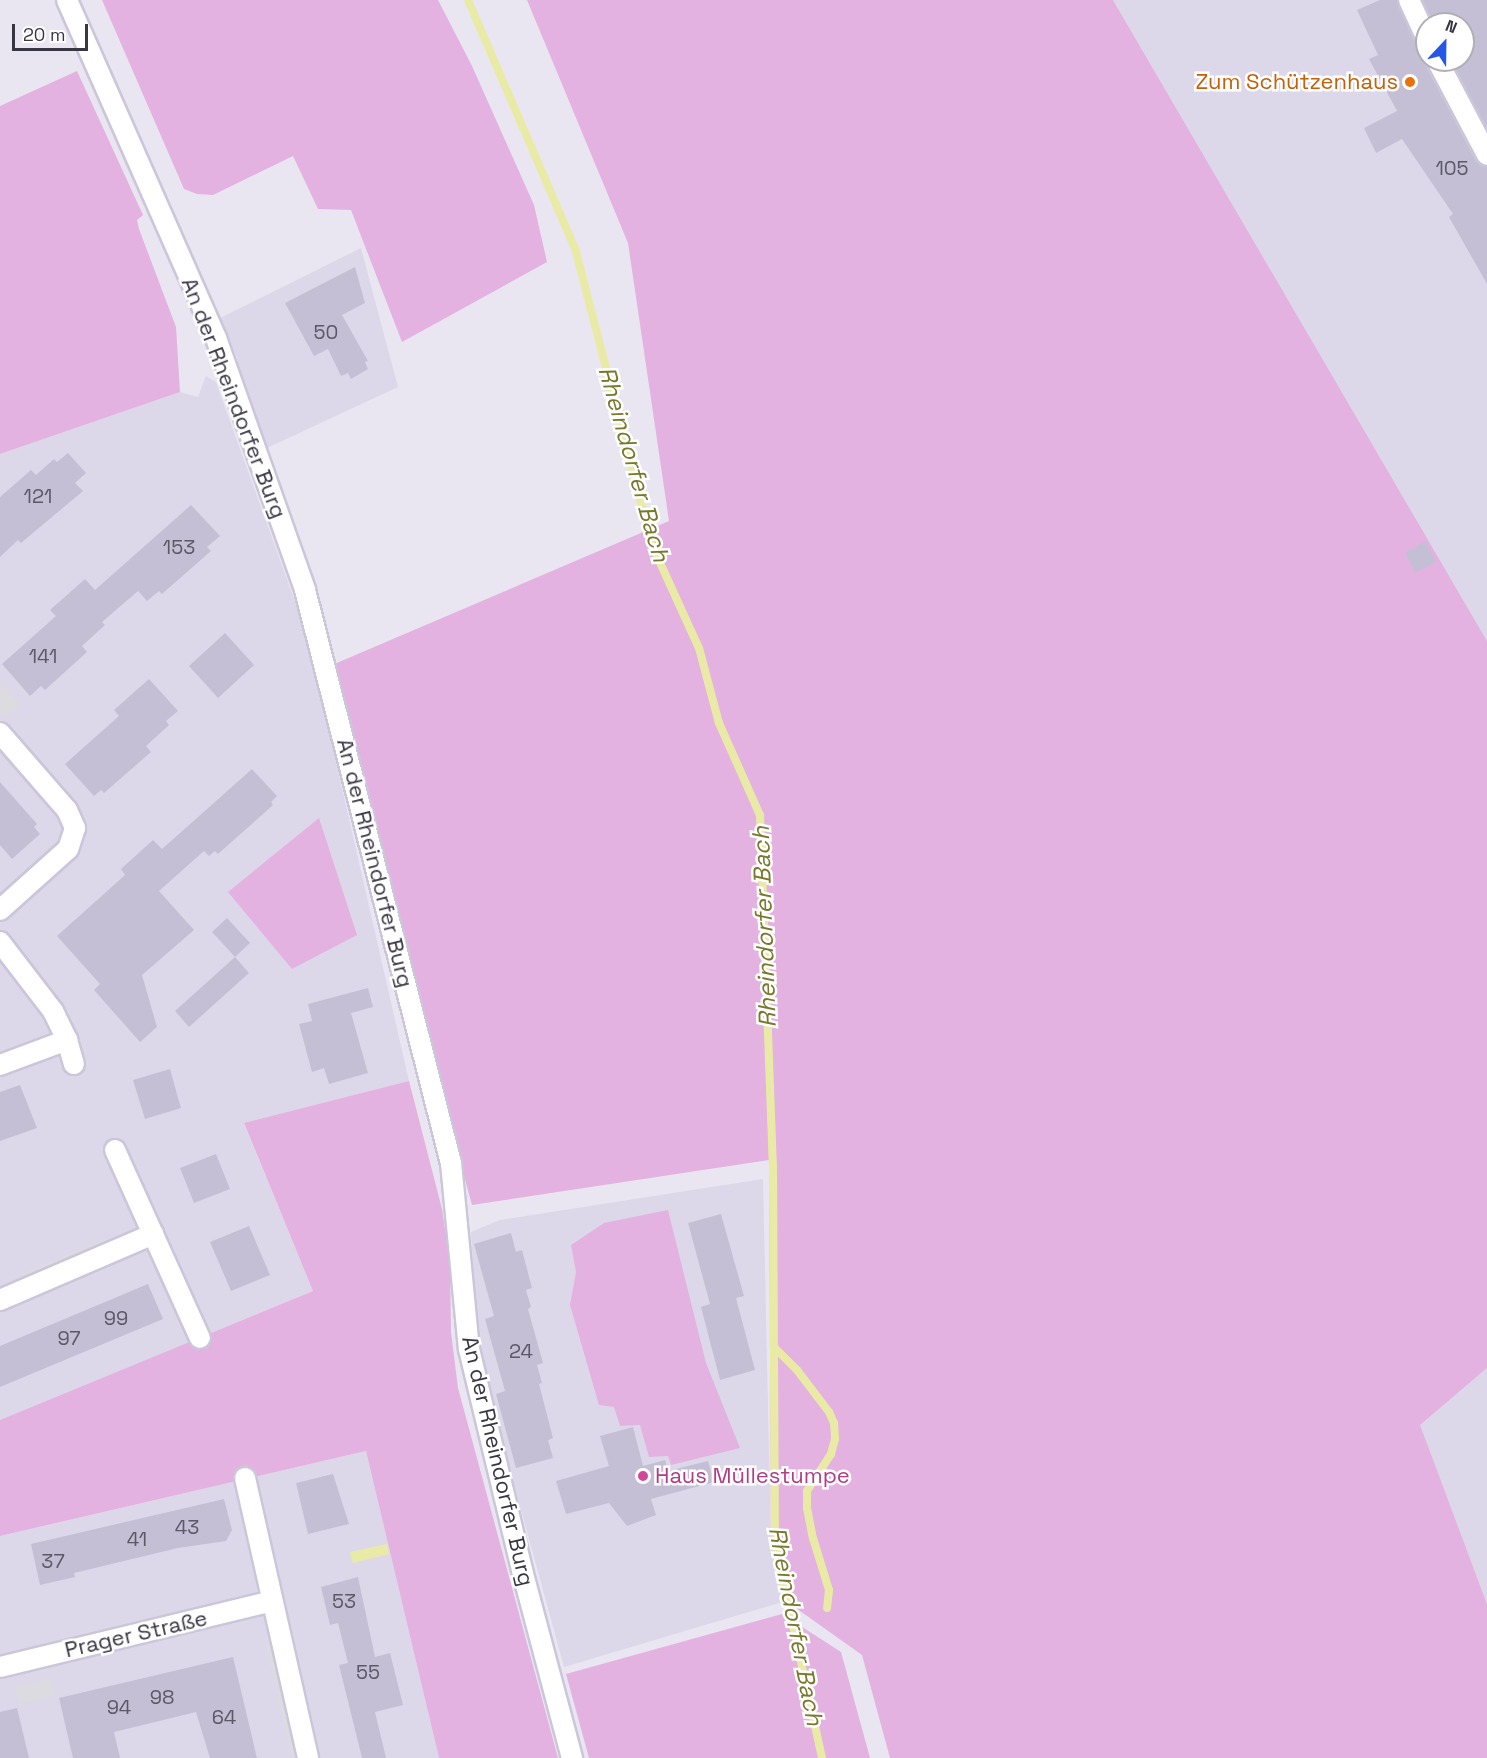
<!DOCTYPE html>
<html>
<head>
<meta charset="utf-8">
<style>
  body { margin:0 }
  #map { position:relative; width:1487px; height:1758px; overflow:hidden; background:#e9e6f1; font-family:"Space Grotesk",sans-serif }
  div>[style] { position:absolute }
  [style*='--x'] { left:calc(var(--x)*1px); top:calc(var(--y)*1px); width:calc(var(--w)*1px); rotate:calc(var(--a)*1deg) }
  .residential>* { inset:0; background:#ddd8e9 }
  .green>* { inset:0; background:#e3b2e0 }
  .parking>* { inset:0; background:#dcdbe0 }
  .water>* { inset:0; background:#eaeaa7 }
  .stream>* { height:8px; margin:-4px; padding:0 4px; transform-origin:4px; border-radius:4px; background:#eaeaa7 }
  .building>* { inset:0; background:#c4bfd5 }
  .roads { filter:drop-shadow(2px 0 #cbc6da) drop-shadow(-2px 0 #cbc6da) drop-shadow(0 2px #cbc6da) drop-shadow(0 -2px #cbc6da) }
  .minor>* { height:20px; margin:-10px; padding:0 10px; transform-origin:10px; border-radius:10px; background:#fff }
  .dots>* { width:16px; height:16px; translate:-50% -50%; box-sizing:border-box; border:3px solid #fff; border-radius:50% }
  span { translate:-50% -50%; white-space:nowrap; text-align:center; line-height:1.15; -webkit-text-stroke:5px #fff; paint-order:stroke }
  .number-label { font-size:20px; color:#5c5868 }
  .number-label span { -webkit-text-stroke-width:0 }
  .food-label { font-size:22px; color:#c56008 }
  .right { translate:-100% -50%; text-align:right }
  .street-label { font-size:22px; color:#393644 }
  .hotel-label { font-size:22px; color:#b23c85 }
  .left { translate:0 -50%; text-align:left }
  .water-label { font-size:24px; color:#78792c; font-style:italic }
  .north { position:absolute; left:1415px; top:12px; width:60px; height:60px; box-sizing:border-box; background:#fff; border:2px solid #b0afb4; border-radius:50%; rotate:22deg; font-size:16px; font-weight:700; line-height:24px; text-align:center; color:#393644 }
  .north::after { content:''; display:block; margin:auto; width:21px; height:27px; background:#2658e8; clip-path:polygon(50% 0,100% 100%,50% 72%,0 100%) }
  .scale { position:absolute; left:12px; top:24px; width:76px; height:27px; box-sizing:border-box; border:3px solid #393644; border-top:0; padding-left:8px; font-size:18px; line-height:21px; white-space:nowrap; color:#393644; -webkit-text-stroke:4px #fff; paint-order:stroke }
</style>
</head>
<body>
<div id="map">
  <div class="residential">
    <i style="clip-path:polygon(evenodd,1113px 0,1487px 0,1487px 641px,1113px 0,1427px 24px,1463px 24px,1463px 60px,1427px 60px,1427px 24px)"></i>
    <i style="clip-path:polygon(361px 248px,398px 387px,267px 448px,240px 383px,237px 357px,218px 319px)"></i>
    <i style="clip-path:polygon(206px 376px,216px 382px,307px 635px,409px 1081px,244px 1124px,313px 1291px,0 1420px,0 454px,180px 392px,198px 397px)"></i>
    <i style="clip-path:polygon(763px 1179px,771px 1544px,786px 1601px,564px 1667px,477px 1349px,471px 1232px,500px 1220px)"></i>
    <i style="clip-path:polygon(1487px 1368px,1487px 1604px,1419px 1425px)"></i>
    <i style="clip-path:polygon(366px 1451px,439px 1758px,0 1758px,0 1536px)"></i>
  </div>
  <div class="green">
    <i style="clip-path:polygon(102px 0,438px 0,472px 66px,534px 205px,547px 262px,402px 342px,351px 210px,318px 209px,293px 156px,213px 195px,197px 194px,184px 189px)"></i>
    <i style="clip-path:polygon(527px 0,1113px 0,1487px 641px,1487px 1368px,1420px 1425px,1487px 1604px,1487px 1758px,890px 1758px,862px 1655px,786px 1601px,771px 1544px,769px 1160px,472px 1205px,325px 668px,669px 521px,628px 243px)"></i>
    <i style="clip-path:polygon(77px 71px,143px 215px,137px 220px,139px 229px,176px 327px,180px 392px,0 454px,0 106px)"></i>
    <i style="clip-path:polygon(319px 818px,357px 935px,292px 969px,228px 892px)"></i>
    <i style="clip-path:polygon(409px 1081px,442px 1209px,450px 1262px,451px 1332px,458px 1388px,558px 1758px,439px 1758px,366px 1451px,0 1536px,0 1420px,313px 1291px,244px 1123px)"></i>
    <i style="clip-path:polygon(668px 1210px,706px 1363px,740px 1448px,671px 1465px,668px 1456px,649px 1457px,640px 1425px,620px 1426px,614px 1407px,599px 1405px,570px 1305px,576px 1272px,571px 1245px,604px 1223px)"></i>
    <i style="clip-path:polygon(782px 1614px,841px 1652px,870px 1758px,589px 1758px,566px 1674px)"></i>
  </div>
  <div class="parking">
    <i style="clip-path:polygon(0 682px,20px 704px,5px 718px,0 713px)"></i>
    <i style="clip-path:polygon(107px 1239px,110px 1245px,24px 1281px,22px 1274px)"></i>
    <i style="clip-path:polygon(274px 1643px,299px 1753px,292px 1755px,266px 1645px)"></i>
    <i style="clip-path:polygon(51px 1679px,55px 1695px,19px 1703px,15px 1687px)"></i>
  </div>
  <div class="water">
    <i style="clip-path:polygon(387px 1544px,389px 1554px,353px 1563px,350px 1552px)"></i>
  </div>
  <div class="stream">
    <i style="--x:468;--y:0;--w:270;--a:66.7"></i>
    <i style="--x:575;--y:248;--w:307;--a:75.5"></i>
    <i style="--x:652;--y:545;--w:113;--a:65.5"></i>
    <i style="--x:699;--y:648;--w:78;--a:75.1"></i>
    <i style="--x:719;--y:723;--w:101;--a:66"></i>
    <i style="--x:760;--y:815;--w:351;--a:87.9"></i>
    <i style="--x:773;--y:1166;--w:378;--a:89.7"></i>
    <i style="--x:775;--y:1544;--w:219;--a:77.6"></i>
    <i style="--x:774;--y:1347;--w:33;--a:45"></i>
    <i style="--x:797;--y:1370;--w:53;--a:52.7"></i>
    <i style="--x:829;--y:1412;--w:12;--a:66"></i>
    <i style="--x:834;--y:1423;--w:16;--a:86"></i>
    <i style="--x:835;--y:1439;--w:16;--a:105"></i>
    <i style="--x:831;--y:1454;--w:44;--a:123"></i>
    <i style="--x:807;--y:1491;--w:17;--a:90"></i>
    <i style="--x:807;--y:1508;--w:31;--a:79"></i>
    <i style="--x:813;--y:1538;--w:54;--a:72.9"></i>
    <i style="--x:829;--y:1590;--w:18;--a:96"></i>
  </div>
  <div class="building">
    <i style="clip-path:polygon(1380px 0,1397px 0,1416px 44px,1427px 51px,1426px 66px,1476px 161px,1487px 167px,1487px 284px,1449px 217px,1453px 214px,1402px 139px,1376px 153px,1364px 128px,1397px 111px,1369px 59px,1378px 55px,1357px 10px)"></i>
    <i style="clip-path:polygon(1422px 0,1487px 0,1487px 129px,1451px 60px,1463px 60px,1463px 24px,1433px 24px)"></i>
    <i style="clip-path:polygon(355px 267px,365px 303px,342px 315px,368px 361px,365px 362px,368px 369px,351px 379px,348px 373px,341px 376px,328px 349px,314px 356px,285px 303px)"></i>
    <i style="clip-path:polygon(68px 453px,86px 473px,75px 483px,83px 491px,21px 543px,18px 540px,0 557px,0 497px,31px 470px,36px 475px,54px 459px,57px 462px)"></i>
    <i style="clip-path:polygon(191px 505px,220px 536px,207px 547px,211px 551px,162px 594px,159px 591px,147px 601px,138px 591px,102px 622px,105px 625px,82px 646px,87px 652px,45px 690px,41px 686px,30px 696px,2px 664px,56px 616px,50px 610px,85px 579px,95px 590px)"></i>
    <i style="clip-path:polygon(1426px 541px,1436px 562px,1415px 573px,1405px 553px)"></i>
    <i style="clip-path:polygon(225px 633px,254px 665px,218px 698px,189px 666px)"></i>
    <i style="clip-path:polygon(149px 679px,178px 711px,166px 721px,169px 725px,146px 746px,151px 752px,104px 793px,101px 790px,94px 796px,65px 764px,119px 716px,114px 710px)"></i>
    <i style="clip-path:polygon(252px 769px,277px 796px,271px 802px,273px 805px,218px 854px,215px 851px,209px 856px,204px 851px,159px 891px,194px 930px,142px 975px,157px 1027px,140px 1042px,94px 990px,100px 984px,57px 936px,125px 875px,121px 869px,153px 840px,162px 849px)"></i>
    <i style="clip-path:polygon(0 782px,37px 824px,34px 827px,40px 834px,12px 859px,0 845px)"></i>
    <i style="clip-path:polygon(227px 918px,250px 943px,235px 957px,212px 932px)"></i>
    <i style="clip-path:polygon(235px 957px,249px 973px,189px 1027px,175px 1011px)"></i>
    <i style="clip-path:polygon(368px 988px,373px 1007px,351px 1013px,368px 1073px,329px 1084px,324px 1068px,312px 1072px,299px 1024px,312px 1021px,308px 1004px)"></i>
    <i style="clip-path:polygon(170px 1069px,181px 1108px,145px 1119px,133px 1080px)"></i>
    <i style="clip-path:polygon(20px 1085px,37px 1128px,0 1141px,0 1092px)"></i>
    <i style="clip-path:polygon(216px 1154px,230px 1189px,194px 1203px,180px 1168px)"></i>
    <i style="clip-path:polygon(721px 1214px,744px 1296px,736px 1298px,755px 1370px,720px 1380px,701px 1307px,710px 1304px,688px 1223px)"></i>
    <i style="clip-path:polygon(249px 1226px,270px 1275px,231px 1291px,210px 1242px)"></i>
    <i style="clip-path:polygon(511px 1233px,516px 1252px,522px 1250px,532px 1288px,526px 1290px,531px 1307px,528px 1309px,543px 1363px,537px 1365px,542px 1383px,539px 1384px,553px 1438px,548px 1440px,553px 1458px,516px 1468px,496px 1394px,505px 1391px,485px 1319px,494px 1316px,474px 1244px)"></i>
    <i style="clip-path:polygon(148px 1284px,163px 1319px,0 1387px,0 1346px)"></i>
    <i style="clip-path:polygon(633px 1427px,643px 1466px,665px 1460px,668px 1471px,708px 1461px,714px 1482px,651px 1499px,656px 1515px,627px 1526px,609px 1503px,566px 1514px,556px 1481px,609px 1466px,600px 1436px)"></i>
    <i style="clip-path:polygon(333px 1474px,349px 1524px,308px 1534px,296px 1483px)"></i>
    <i style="clip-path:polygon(224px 1499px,232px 1530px,226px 1541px,178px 1548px,74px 1573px,75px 1577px,40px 1585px,31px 1544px)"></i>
    <i style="clip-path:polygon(358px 1577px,375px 1657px,390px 1653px,403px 1705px,375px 1712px,386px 1758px,362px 1758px,339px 1665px,348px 1663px,338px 1623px,330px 1625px,321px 1587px)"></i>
    <i style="clip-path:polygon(233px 1657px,257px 1758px,210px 1758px,196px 1712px,114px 1732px,120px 1758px,73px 1758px,59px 1698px)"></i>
    <i style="clip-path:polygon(17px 1708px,29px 1758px,0 1758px,0 1712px)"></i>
  </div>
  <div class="roads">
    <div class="minor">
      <i style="--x:67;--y:0;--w:369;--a:66.2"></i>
      <i style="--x:216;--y:338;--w:267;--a:70.5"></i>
      <i style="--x:305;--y:590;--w:591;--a:75.71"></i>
      <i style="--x:451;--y:1163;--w:187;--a:84.5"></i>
      <i style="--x:469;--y:1349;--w:227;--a:76.5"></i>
      <i style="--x:522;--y:1570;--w:195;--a:75.1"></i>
      <i style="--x:1409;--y:0;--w:43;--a:65.2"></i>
      <i style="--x:1437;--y:60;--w:107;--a:62.2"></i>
      <i style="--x:0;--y:733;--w:102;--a:49"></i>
      <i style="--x:67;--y:810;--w:20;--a:66"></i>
      <i style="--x:75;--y:828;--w:22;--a:108"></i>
      <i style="--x:68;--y:849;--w:91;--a:138.1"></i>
      <i style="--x:0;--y:942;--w:87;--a:52.5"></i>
      <i style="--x:53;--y:1011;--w:32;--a:64"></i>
      <i style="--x:67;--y:1040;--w:25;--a:74"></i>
      <i style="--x:0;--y:1065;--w:72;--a:-20.5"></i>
      <i style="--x:115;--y:1150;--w:206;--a:65.7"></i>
      <i style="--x:0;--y:1300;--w:167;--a:-23.3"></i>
      <i style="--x:245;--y:1478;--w:287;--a:77.3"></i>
      <i style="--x:0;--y:1667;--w:280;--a:-13.6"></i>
    </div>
  </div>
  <div class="dots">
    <i style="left:1410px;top:82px;background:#e8710a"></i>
    <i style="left:643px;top:1476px;background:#d1479c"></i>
  </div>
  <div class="number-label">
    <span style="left:1452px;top:168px">105</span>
    <span style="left:326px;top:332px">50</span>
    <span style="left:38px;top:496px">121</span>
    <span style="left:179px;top:547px">153</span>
    <span style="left:43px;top:656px">141</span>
    <span style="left:116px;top:1318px">99</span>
    <span style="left:69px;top:1338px">97</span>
    <span style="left:521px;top:1351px">24</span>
    <span style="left:187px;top:1527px">43</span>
    <span style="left:137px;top:1539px">41</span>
    <span style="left:53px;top:1561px">37</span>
    <span style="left:344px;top:1601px">53</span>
    <span style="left:368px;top:1672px">55</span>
    <span style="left:162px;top:1697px">98</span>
    <span style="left:119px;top:1707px">94</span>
    <span style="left:224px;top:1717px">64</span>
  </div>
  <div class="food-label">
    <span class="right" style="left:1398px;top:82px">Zum Schützenhaus</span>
  </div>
  <div class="street-label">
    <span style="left:234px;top:398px;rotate:69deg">An der Rheindorfer Burg</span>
    <span style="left:375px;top:863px;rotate:76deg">An der Rheindorfer Burg</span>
    <span style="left:498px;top:1461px;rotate:77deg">An der Rheindorfer Burg</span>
    <span style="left:136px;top:1634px;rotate:-13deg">Prager Straße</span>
  </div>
  <div class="hotel-label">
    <span class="left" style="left:655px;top:1476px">Haus Müllestumpe</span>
  </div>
  <div class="water-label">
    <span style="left:634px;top:464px;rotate:74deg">Rheindorfer Bach</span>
    <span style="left:764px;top:927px;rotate:-92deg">Rheindorfer Bach</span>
    <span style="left:796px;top:1626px;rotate:79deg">Rheindorfer Bach</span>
  </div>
  <div class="north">N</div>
  <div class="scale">20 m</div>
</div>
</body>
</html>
